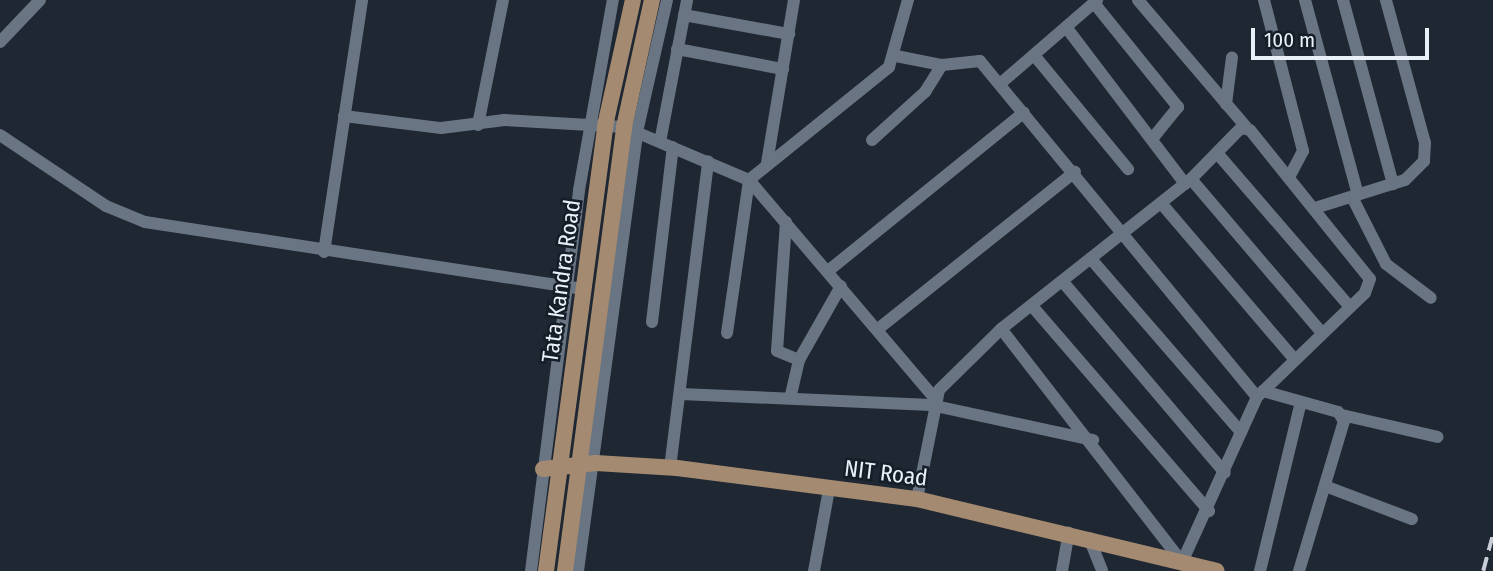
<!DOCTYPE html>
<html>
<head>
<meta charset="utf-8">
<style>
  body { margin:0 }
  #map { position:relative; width:1493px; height:571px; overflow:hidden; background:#1e2732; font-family:"Fira Sans Condensed",sans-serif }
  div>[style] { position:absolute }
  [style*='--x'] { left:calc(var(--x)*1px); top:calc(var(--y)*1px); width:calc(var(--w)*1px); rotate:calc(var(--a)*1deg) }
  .minor>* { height:12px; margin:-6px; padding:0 6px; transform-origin:6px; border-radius:6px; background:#6a7583 }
  .major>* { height:16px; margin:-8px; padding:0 8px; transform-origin:8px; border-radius:8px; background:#a48a70 }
  .rail>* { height:3.5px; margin-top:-1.75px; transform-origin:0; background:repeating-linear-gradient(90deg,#c7ced6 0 14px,transparent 0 21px) }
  span { translate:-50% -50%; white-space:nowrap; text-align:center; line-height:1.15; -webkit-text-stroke:5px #141d28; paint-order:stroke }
  .street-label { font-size:23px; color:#eaf0f8 }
  .scale { position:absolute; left:1251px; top:28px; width:178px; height:32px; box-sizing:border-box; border:4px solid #eaf0f8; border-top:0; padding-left:9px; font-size:21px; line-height:24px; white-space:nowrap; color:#eaf0f8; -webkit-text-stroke:5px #141d28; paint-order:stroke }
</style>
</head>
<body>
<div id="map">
  <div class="minor">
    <i style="--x:1138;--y:0;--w:167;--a:49.6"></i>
    <i style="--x:1264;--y:0;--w:156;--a:75.5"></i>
    <i style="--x:1303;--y:151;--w:30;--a:118"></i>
    <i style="--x:1305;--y:0;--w:202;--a:74.8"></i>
    <i style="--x:1343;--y:0;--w:191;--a:74.8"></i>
    <i style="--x:1094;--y:3;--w:134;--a:51.1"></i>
    <i style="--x:1178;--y:107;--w:40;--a:129"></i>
    <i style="--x:684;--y:15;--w:107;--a:10.3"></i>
    <i style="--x:1066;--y:27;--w:197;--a:52.8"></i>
    <i style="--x:0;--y:42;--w:58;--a:-46.4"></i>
    <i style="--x:677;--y:49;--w:108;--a:10.7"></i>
    <i style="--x:1034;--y:55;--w:148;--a:50.5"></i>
    <i style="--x:896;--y:56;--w:47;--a:11.1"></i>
    <i style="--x:942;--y:65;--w:38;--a:-6"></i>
    <i style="--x:980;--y:61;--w:435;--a:50.5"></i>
    <i style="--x:1001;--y:83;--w:127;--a:-40.8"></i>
    <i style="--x:1226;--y:104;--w:47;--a:-82.7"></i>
    <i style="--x:344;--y:116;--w:98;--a:7.1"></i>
    <i style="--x:441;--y:128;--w:64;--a:-7.2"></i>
    <i style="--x:504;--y:120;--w:120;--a:3.3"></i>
    <i style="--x:624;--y:127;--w:136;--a:23"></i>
    <i style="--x:749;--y:180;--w:285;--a:49.6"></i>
    <i style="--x:478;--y:125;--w:127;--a:-78.7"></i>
    <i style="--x:0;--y:135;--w:128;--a:33.8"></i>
    <i style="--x:106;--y:206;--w:42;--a:22.3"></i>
    <i style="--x:145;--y:222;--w:443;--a:8.7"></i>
    <i style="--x:872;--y:140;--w:72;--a:-42.2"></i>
    <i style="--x:925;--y:92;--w:32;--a:-58"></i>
    <i style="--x:660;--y:142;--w:145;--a:-79.2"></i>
    <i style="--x:1217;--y:153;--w:202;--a:49.2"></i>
    <i style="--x:767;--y:163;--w:165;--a:-80.6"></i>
    <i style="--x:1191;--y:179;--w:202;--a:49.6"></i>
    <i style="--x:1352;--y:197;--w:75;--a:63.1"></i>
    <i style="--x:1386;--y:264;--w:56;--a:37.1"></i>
    <i style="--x:1161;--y:203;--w:206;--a:49.5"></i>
    <i style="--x:1315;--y:208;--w:94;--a:-17.3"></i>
    <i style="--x:1405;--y:180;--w:27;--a:-45"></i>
    <i style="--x:1424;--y:161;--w:18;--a:-87"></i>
    <i style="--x:1425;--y:143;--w:148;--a:-105.3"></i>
    <i style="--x:786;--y:222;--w:129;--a:94"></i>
    <i style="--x:777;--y:351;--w:24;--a:22"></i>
    <i style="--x:799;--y:360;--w:36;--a:103"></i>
    <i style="--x:324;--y:252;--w:255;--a:-81.4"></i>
    <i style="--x:1091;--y:259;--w:229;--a:49.1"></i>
    <i style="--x:828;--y:271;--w:252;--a:-39"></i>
    <i style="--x:1063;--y:282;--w:250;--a:49.7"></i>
    <i style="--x:1032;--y:306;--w:271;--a:49.2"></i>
    <i style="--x:652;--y:322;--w:176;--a:-83.2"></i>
    <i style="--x:878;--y:329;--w:252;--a:-38.6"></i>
    <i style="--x:727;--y:333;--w:155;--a:-81.8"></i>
    <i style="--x:749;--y:180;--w:180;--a:-38.9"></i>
    <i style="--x:889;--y:67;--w:70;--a:-74.2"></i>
    <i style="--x:799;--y:360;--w:85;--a:-60.4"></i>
    <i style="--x:1263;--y:391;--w:78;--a:15.6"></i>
    <i style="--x:1338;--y:412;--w:11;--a:56"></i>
    <i style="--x:1344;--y:421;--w:157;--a:106.7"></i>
    <i style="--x:681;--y:394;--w:250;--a:2.5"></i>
    <i style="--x:931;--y:405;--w:166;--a:12.2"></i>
    <i style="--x:1342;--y:415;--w:98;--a:12.9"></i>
    <i style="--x:670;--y:468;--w:309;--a:-82.9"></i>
    <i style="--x:1325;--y:486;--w:93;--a:20.8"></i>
    <i style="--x:917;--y:499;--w:111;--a:-78.6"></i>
    <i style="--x:939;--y:390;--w:87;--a:-44.5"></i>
    <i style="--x:1001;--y:329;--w:242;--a:-38.3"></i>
    <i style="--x:1191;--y:179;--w:71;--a:-45.6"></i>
    <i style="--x:1241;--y:128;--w:9;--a:13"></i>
    <i style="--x:1250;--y:130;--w:191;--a:51.2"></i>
    <i style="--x:1370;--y:279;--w:15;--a:110"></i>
    <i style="--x:1365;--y:293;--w:150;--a:136.1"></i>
    <i style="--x:1257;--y:397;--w:181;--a:114.4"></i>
    <i style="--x:1182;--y:562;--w:295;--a:-127.8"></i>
    <i style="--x:1089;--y:538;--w:35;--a:68"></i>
    <i style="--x:531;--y:571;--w:384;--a:-82.8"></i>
    <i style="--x:579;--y:190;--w:193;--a:-79.9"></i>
    <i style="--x:578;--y:571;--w:443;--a:-82.3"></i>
    <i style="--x:637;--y:132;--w:135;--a:-77.2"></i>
    <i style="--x:814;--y:571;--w:83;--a:-79.6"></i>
    <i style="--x:1062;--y:571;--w:39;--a:-80"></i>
    <i style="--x:1260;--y:571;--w:174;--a:-76.4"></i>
  </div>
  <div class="major">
    <i style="--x:543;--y:469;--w:53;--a:-6.5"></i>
    <i style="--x:596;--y:463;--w:81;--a:3.5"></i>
    <i style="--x:677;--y:468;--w:242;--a:7.4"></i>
    <i style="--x:917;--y:499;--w:308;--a:13.5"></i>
    <i style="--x:546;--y:571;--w:449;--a:-82.4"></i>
    <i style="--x:605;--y:126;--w:129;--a:-77.5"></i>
    <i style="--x:565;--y:571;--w:448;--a:-82.4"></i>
    <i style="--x:624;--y:127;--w:130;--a:-77.6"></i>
  </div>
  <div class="rail">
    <i style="--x:1483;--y:571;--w:39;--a:-75"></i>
  </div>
  <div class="street-label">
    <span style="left:561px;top:281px;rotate:-82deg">Tata Kandra Road</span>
    <span style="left:886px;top:473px;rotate:7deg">NIT Road</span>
  </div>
  <div class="scale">100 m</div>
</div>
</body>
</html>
